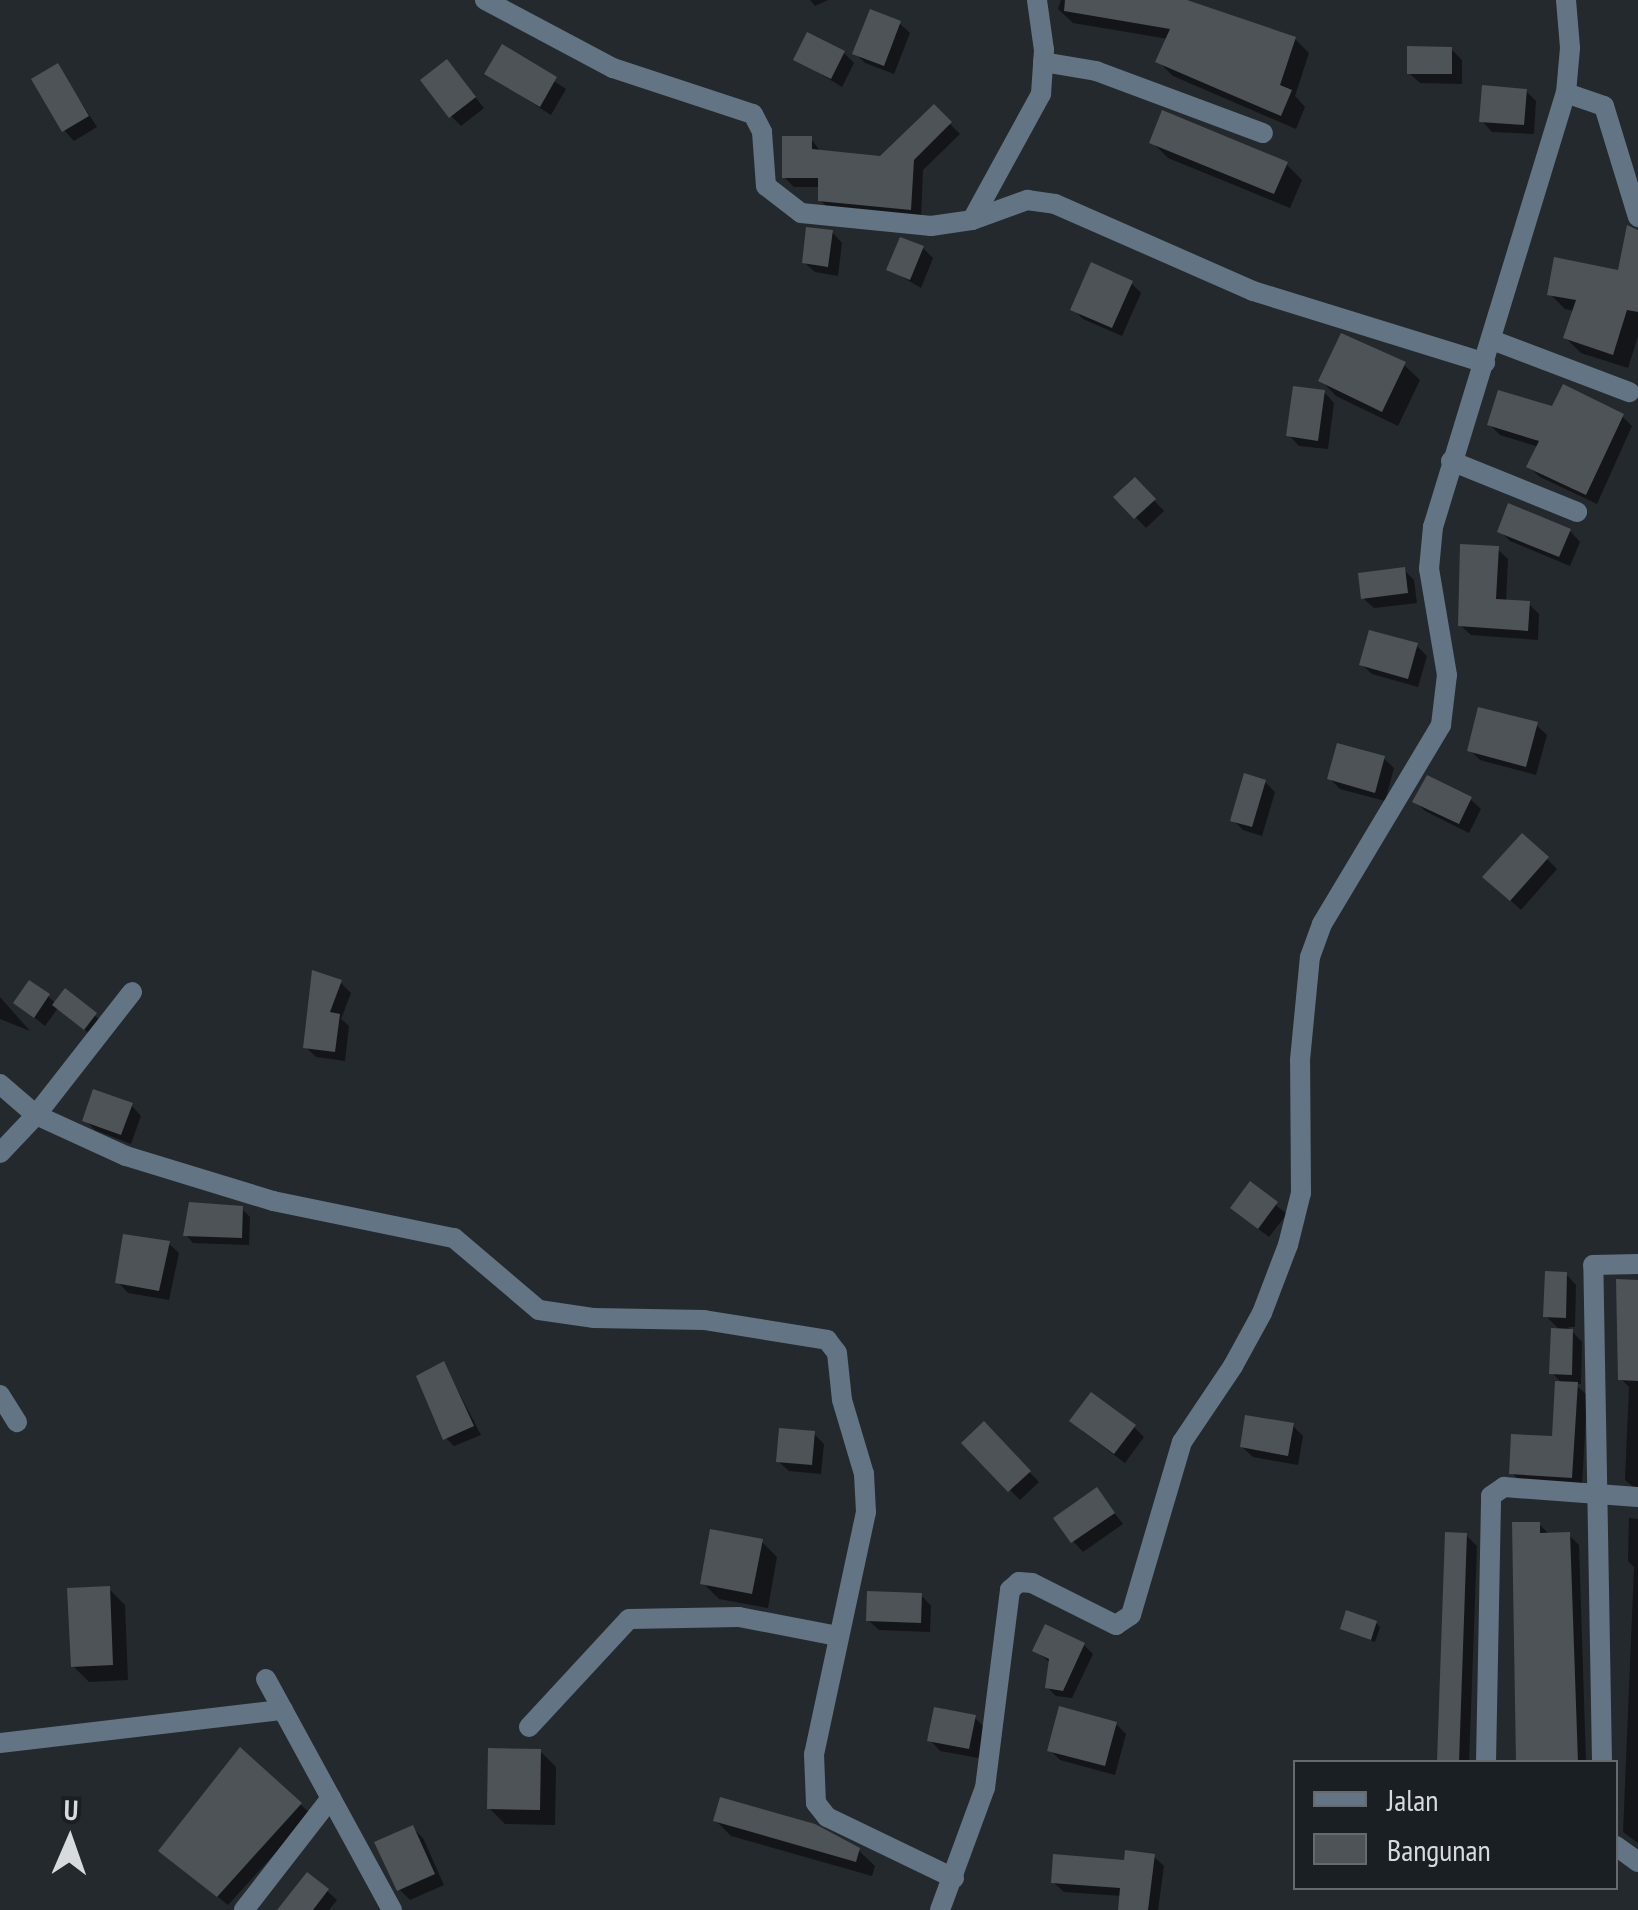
<!DOCTYPE html>
<html>
<head>
<meta charset="utf-8">
<style>
  body { margin:0 }
  #map { position:relative; width:1638px; height:1910px; overflow:hidden; background:#24292d; font-family:"PT Sans Narrow",sans-serif }
  div>[style] { position:absolute }
  [style*='--x'] { left:calc(var(--x)*1px); top:calc(var(--y)*1px); width:calc(var(--w)*1px); rotate:calc(var(--a)*1deg) }
  .shadow>* { inset:0; background:#0007 }
  .building>* { inset:0; background:#4e5358 }
  .minor>* { height:20px; margin:-10px; padding:0 10px; transform-origin:10px; border-radius:10px; background:#637484 }
  span { translate:-50% -50%; white-space:nowrap; text-align:center; line-height:1.15; -webkit-text-stroke:9px #1a1f24; paint-order:stroke }
  .legend { position:absolute; left:1293px; top:1760px; width:325px; height:130px; box-sizing:border-box; background:#1a1f24; border:2px solid #666a6e; margin:0; padding:12px 18px; list-style:none; font-size:30px; color:#d8dbde }
  .legend li { display:flex; align-items:center; gap:20px; height:50px }
  .legend b { width:50px; border:2px solid #666a6e }
  .north { position:absolute; left:20px; top:1790px; width:100px; height:100px; -webkit-text-stroke:8px #1a1f24; paint-order:stroke; rotate:2deg; font-size:28px; font-weight:700; line-height:40px; text-align:center; color:#d8dbde }
  .north::after { content:''; display:block; margin:auto; width:35px; height:45px; background:#d8dbde; clip-path:polygon(50% 0,100% 100%,50% 72%,0 100%) }
</style>
</head>
<body>
<div id="map">
  <div class="shadow">
    <i style="clip-path:polygon(810px 0,828px 0,815px 6px)"></i>
    <i style="clip-path:polygon(1061px 0,1179px 0,1295px 39px,1309px 53px,1295px 96px,1305px 107px,1296px 129px,1173px 76px,1158px 61px,1168px 39px,1073px 23px,1058px 9px)"></i>
    <i style="clip-path:polygon(899px 23px,910px 33px,894px 74px,865px 63px,855px 53px)"></i>
    <i style="clip-path:polygon(503px 47px,566px 89px,551px 115px,487px 74px)"></i>
    <i style="clip-path:polygon(1451px 49px,1462px 60px,1462px 84px,1420px 83px,1409px 73px)"></i>
    <i style="clip-path:polygon(844px 53px,854px 63px,842px 87px,796px 59px)"></i>
    <i style="clip-path:polygon(447px 62px,484px 108px,461px 126px,451px 116px)"></i>
    <i style="clip-path:polygon(58px 66px,97px 127px,74px 141px,64px 130px)"></i>
    <i style="clip-path:polygon(1526px 91px,1536px 101px,1534px 134px,1492px 132px,1482px 121px)"></i>
    <i style="clip-path:polygon(933px 107px,960px 134px,923px 170px,921px 219px,831px 210px,820px 200px,821px 187px,794px 187px,784px 177px,811px 139px,821px 152px,881px 158px)"></i>
    <i style="clip-path:polygon(1152px 142px,1286px 164px,1302px 180px,1290px 208px,1168px 158px)"></i>
    <i style="clip-path:polygon(832px 232px,842px 243px,838px 276px,815px 272px,804px 262px)"></i>
    <i style="clip-path:polygon(923px 248px,933px 258px,921px 288px,889px 269px)"></i>
    <i style="clip-path:polygon(1638px 255px,1638px 336px,1628px 368px,1581px 353px,1566px 338px,1575px 311px,1565px 309px,1550px 294px,1620px 272px)"></i>
    <i style="clip-path:polygon(1131px 283px,1141px 293px,1122px 336px,1083px 319px,1073px 309px)"></i>
    <i style="clip-path:polygon(1404px 365px,1420px 380px,1398px 426px,1336px 396px,1321px 380px)"></i>
    <i style="clip-path:polygon(1324px 392px,1334px 403px,1328px 449px,1299px 446px,1289px 435px)"></i>
    <i style="clip-path:polygon(1553px 409px,1622px 416px,1632px 426px,1597px 504px,1540px 477px,1529px 467px,1539px 447px,1500px 435px,1490px 425px)"></i>
    <i style="clip-path:polygon(1135px 480px,1164px 511px,1146px 528px,1116px 497px)"></i>
    <i style="clip-path:polygon(1500px 531px,1570px 531px,1580px 542px,1570px 566px,1510px 541px)"></i>
    <i style="clip-path:polygon(1497px 549px,1508px 559px,1506px 602px,1529px 604px,1539px 614px,1538px 640px,1471px 635px,1460px 625px)"></i>
    <i style="clip-path:polygon(1404px 570px,1414px 580px,1417px 603px,1374px 608px,1363px 598px)"></i>
    <i style="clip-path:polygon(1417px 646px,1427px 656px,1418px 687px,1372px 674px,1361px 664px)"></i>
    <i style="clip-path:polygon(1536px 725px,1547px 735px,1536px 775px,1480px 760px,1470px 750px)"></i>
    <i style="clip-path:polygon(1383px 758px,1394px 768px,1385px 801px,1340px 789px,1329px 778px)"></i>
    <i style="clip-path:polygon(1265px 782px,1275px 792px,1262px 836px,1243px 830px,1233px 820px)"></i>
    <i style="clip-path:polygon(1470px 799px,1481px 809px,1469px 833px,1425px 811px,1415px 801px)"></i>
    <i style="clip-path:polygon(1547px 859px,1557px 869px,1521px 910px,1496px 887px)"></i>
    <i style="clip-path:polygon(341px 983px,351px 993px,341px 1019px,349px 1026px,345px 1061px,316px 1057px,306px 1047px)"></i>
    <i style="clip-path:polygon(66px 992px,106px 1025px,95px 1038px,58px 1008px,45px 1026px,16px 1003px,48px 996px,56px 1004px)"></i>
    <i style="clip-path:polygon(0 997px,30px 1031px,0 1019px)"></i>
    <i style="clip-path:polygon(131px 1105px,141px 1116px,131px 1144px,95px 1130px,85px 1120px)"></i>
    <i style="clip-path:polygon(1250px 1185px,1287px 1214px,1269px 1237px,1244px 1218px)"></i>
    <i style="clip-path:polygon(242px 1209px,250px 1217px,249px 1245px,193px 1243px,186px 1235px)"></i>
    <i style="clip-path:polygon(168px 1243px,179px 1253px,169px 1300px,128px 1293px,118px 1282px)"></i>
    <i style="clip-path:polygon(1566px 1274px,1576px 1285px,1575px 1327px,1568px 1327px,1582px 1342px,1581px 1384px,1575px 1384px,1587px 1395px,1582px 1487px,1522px 1483px,1512px 1473px,1554px 1438px,1563px 1384px,1552px 1373px,1561px 1331px,1546px 1316px)"></i>
    <i style="clip-path:polygon(1638px 1282px,1638px 1491px,1625px 1480px,1629px 1387px,1621px 1379px)"></i>
    <i style="clip-path:polygon(444px 1364px,481px 1435px,454px 1446px,446px 1438px)"></i>
    <i style="clip-path:polygon(984px 1425px,1039px 1482px,1020px 1500px,964px 1443px)"></i>
    <i style="clip-path:polygon(1292px 1425px,1303px 1436px,1298px 1465px,1253px 1457px,1242px 1447px)"></i>
    <i style="clip-path:polygon(1134px 1427px,1144px 1437px,1125px 1463px,1082px 1431px)"></i>
    <i style="clip-path:polygon(814px 1434px,824px 1444px,821px 1474px,789px 1471px,778px 1461px)"></i>
    <i style="clip-path:polygon(1097px 1491px,1123px 1524px,1083px 1552px,1073px 1541px)"></i>
    <i style="clip-path:polygon(1629px 1518px,1638px 1519px,1638px 1843px,1623px 1832px,1634px 1567px,1628px 1561px)"></i>
    <i style="clip-path:polygon(1514px 1524px,1539px 1524px,1550px 1535px,1569px 1535px,1579px 1545px,1586px 1762px,1518px 1762px)"></i>
    <i style="clip-path:polygon(1447px 1535px,1466px 1535px,1477px 1546px,1469px 1762px,1439px 1762px)"></i>
    <i style="clip-path:polygon(761px 1541px,777px 1557px,768px 1608px,719px 1599px,703px 1583px)"></i>
    <i style="clip-path:polygon(109px 1589px,125px 1605px,128px 1680px,89px 1682px,73px 1666px)"></i>
    <i style="clip-path:polygon(921px 1595px,931px 1606px,930px 1632px,879px 1630px,868px 1620px)"></i>
    <i style="clip-path:polygon(1376px 1623px,1380px 1627px,1375px 1642px,1342px 1628px)"></i>
    <i style="clip-path:polygon(1084px 1645px,1093px 1654px,1072px 1698px,1056px 1696px,1047px 1687px,1051px 1663px,1035px 1651px)"></i>
    <i style="clip-path:polygon(975px 1718px,985px 1728px,979px 1758px,940px 1751px,930px 1740px)"></i>
    <i style="clip-path:polygon(1116px 1724px,1126px 1734px,1115px 1775px,1060px 1760px,1050px 1750px)"></i>
    <i style="clip-path:polygon(240px 1751px,311px 1814px,228px 1905px,172px 1861px)"></i>
    <i style="clip-path:polygon(540px 1751px,556px 1767px,555px 1825px,505px 1824px,489px 1808px)"></i>
    <i style="clip-path:polygon(715px 1820px,858px 1850px,875px 1866px,872px 1876px,731px 1836px)"></i>
    <i style="clip-path:polygon(413px 1828px,423px 1838px,444px 1885px,410px 1900px,399px 1889px)"></i>
    <i style="clip-path:polygon(1153px 1856px,1164px 1866px,1158px 1910px,1121px 1910px,1122px 1896px,1064px 1892px,1053px 1882px)"></i>
    <i style="clip-path:polygon(327px 1891px,337px 1900px,329px 1910px,281px 1910px)"></i>
  </div>
  <div class="building">
    <i style="clip-path:polygon(1065px 0,1187px 0,1296px 37px,1280px 85px,1292px 90px,1281px 116px,1155px 62px,1170px 29px,1064px 11px)"></i>
    <i style="clip-path:polygon(870px 9px,901px 21px,884px 66px,852px 54px)"></i>
    <i style="clip-path:polygon(807px 32px,845px 51px,831px 79px,793px 60px)"></i>
    <i style="clip-path:polygon(502px 44px,557px 77px,540px 107px,484px 74px)"></i>
    <i style="clip-path:polygon(1407px 46px,1452px 47px,1452px 74px,1407px 74px)"></i>
    <i style="clip-path:polygon(447px 59px,476px 97px,449px 118px,420px 80px)"></i>
    <i style="clip-path:polygon(58px 63px,89px 116px,62px 132px,31px 79px)"></i>
    <i style="clip-path:polygon(1482px 85px,1527px 89px,1524px 125px,1479px 122px)"></i>
    <i style="clip-path:polygon(934px 104px,952px 122px,914px 160px,911px 210px,818px 201px,818px 178px,782px 178px,782px 136px,812px 136px,812px 149px,880px 156px)"></i>
    <i style="clip-path:polygon(1162px 110px,1288px 162px,1274px 194px,1149px 143px)"></i>
    <i style="clip-path:polygon(1627px 225px,1638px 230px,1638px 312px,1627px 310px,1613px 355px,1563px 338px,1576px 300px,1547px 295px,1554px 257px,1618px 270px)"></i>
    <i style="clip-path:polygon(806px 227px,833px 230px,828px 267px,802px 263px)"></i>
    <i style="clip-path:polygon(900px 237px,924px 246px,910px 280px,886px 270px)"></i>
    <i style="clip-path:polygon(1091px 262px,1133px 281px,1112px 328px,1070px 310px)"></i>
    <i style="clip-path:polygon(1341px 333px,1406px 362px,1382px 412px,1318px 381px)"></i>
    <i style="clip-path:polygon(1563px 384px,1624px 414px,1586px 495px,1526px 467px,1539px 441px,1487px 425px,1498px 390px,1552px 406px)"></i>
    <i style="clip-path:polygon(1293px 386px,1325px 390px,1318px 441px,1286px 436px)"></i>
    <i style="clip-path:polygon(1135px 477px,1156px 499px,1134px 519px,1113px 497px)"></i>
    <i style="clip-path:polygon(1508px 503px,1571px 529px,1559px 557px,1497px 532px)"></i>
    <i style="clip-path:polygon(1460px 544px,1499px 546px,1496px 599px,1530px 601px,1528px 631px,1458px 626px)"></i>
    <i style="clip-path:polygon(1405px 567px,1408px 593px,1361px 599px,1358px 573px)"></i>
    <i style="clip-path:polygon(1369px 630px,1418px 643px,1408px 679px,1359px 665px)"></i>
    <i style="clip-path:polygon(1478px 707px,1538px 722px,1526px 767px,1467px 751px)"></i>
    <i style="clip-path:polygon(1337px 743px,1385px 756px,1375px 793px,1327px 779px)"></i>
    <i style="clip-path:polygon(1244px 773px,1266px 780px,1252px 827px,1230px 821px)"></i>
    <i style="clip-path:polygon(1427px 775px,1472px 797px,1459px 824px,1412px 802px)"></i>
    <i style="clip-path:polygon(1522px 833px,1549px 857px,1510px 901px,1482px 877px)"></i>
    <i style="clip-path:polygon(312px 970px,342px 980px,330px 1012px,340px 1014px,335px 1052px,303px 1048px)"></i>
    <i style="clip-path:polygon(29px 980px,50px 994px,34px 1018px,13px 1003px)"></i>
    <i style="clip-path:polygon(65px 988px,97px 1013px,84px 1030px,52px 1005px)"></i>
    <i style="clip-path:polygon(93px 1089px,133px 1103px,121px 1135px,82px 1121px)"></i>
    <i style="clip-path:polygon(1250px 1181px,1278px 1202px,1258px 1229px,1230px 1208px)"></i>
    <i style="clip-path:polygon(189px 1202px,243px 1206px,242px 1238px,183px 1236px)"></i>
    <i style="clip-path:polygon(123px 1234px,170px 1241px,159px 1291px,115px 1283px)"></i>
    <i style="clip-path:polygon(1545px 1271px,1567px 1272px,1566px 1318px,1543px 1317px)"></i>
    <i style="clip-path:polygon(1616px 1279px,1638px 1280px,1638px 1381px,1618px 1380px)"></i>
    <i style="clip-path:polygon(1551px 1328px,1573px 1329px,1572px 1375px,1549px 1374px)"></i>
    <i style="clip-path:polygon(444px 1361px,474px 1426px,443px 1440px,416px 1376px)"></i>
    <i style="clip-path:polygon(1555px 1381px,1578px 1382px,1572px 1478px,1509px 1474px,1511px 1434px,1552px 1436px)"></i>
    <i style="clip-path:polygon(1091px 1392px,1136px 1425px,1114px 1454px,1069px 1421px)"></i>
    <i style="clip-path:polygon(1245px 1415px,1294px 1423px,1288px 1456px,1240px 1447px)"></i>
    <i style="clip-path:polygon(984px 1421px,1031px 1471px,1008px 1492px,961px 1443px)"></i>
    <i style="clip-path:polygon(779px 1428px,815px 1431px,812px 1465px,776px 1462px)"></i>
    <i style="clip-path:polygon(1097px 1487px,1115px 1513px,1071px 1543px,1053px 1518px)"></i>
    <i style="clip-path:polygon(1512px 1522px,1540px 1522px,1540px 1533px,1570px 1532px,1578px 1762px,1516px 1762px)"></i>
    <i style="clip-path:polygon(710px 1529px,763px 1539px,752px 1594px,700px 1584px)"></i>
    <i style="clip-path:polygon(1445px 1532px,1467px 1533px,1459px 1762px,1437px 1762px)"></i>
    <i style="clip-path:polygon(110px 1586px,113px 1665px,71px 1667px,67px 1588px)"></i>
    <i style="clip-path:polygon(867px 1591px,922px 1593px,921px 1623px,866px 1621px)"></i>
    <i style="clip-path:polygon(1346px 1610px,1377px 1621px,1371px 1640px,1340px 1629px)"></i>
    <i style="clip-path:polygon(1045px 1624px,1085px 1643px,1063px 1691px,1045px 1688px,1049px 1659px,1032px 1651px)"></i>
    <i style="clip-path:polygon(1059px 1706px,1117px 1722px,1105px 1766px,1047px 1751px)"></i>
    <i style="clip-path:polygon(934px 1707px,976px 1715px,969px 1749px,927px 1741px)"></i>
    <i style="clip-path:polygon(240px 1747px,302px 1803px,217px 1897px,158px 1851px)"></i>
    <i style="clip-path:polygon(488px 1748px,541px 1749px,540px 1810px,487px 1809px)"></i>
    <i style="clip-path:polygon(720px 1797px,815px 1824px,860px 1848px,856px 1862px,713px 1821px)"></i>
    <i style="clip-path:polygon(413px 1825px,435px 1874px,397px 1891px,374px 1842px)"></i>
    <i style="clip-path:polygon(1125px 1850px,1155px 1854px,1148px 1910px,1118px 1910px,1120px 1888px,1051px 1883px,1053px 1854px,1124px 1860px)"></i>
    <i style="clip-path:polygon(307px 1872px,329px 1889px,313px 1910px,277px 1910px)"></i>
  </div>
  <div class="minor">
    <i style="--x:485;--y:0;--w:145;--a:28"></i>
    <i style="--x:613;--y:68;--w:147;--a:18.2"></i>
    <i style="--x:753;--y:114;--w:20;--a:63"></i>
    <i style="--x:762;--y:132;--w:54;--a:85.8"></i>
    <i style="--x:766;--y:186;--w:44;--a:37.6"></i>
    <i style="--x:801;--y:213;--w:131;--a:5.7"></i>
    <i style="--x:931;--y:226;--w:41;--a:-8.3"></i>
    <i style="--x:972;--y:220;--w:59;--a:-20"></i>
    <i style="--x:1027;--y:200;--w:28;--a:8"></i>
    <i style="--x:1055;--y:204;--w:216;--a:23.7"></i>
    <i style="--x:1253;--y:291;--w:243;--a:17.2"></i>
    <i style="--x:1566;--y:0;--w:48;--a:85.2"></i>
    <i style="--x:1570;--y:48;--w:45;--a:95.1"></i>
    <i style="--x:1566;--y:93;--w:40;--a:18.9"></i>
    <i style="--x:1604;--y:106;--w:116;--a:73"></i>
    <i style="--x:1043;--y:62;--w:54;--a:9.6"></i>
    <i style="--x:1096;--y:71;--w:178;--a:20.4"></i>
    <i style="--x:972;--y:220;--w:144;--a:-61.3"></i>
    <i style="--x:1041;--y:94;--w:44;--a:-86.1"></i>
    <i style="--x:1044;--y:50;--w:50;--a:-98"></i>
    <i style="--x:1492;--y:340;--w:147;--a:20.8"></i>
    <i style="--x:1451;--y:461;--w:136;--a:22"></i>
    <i style="--x:0;--y:1084;--w:48;--a:40.7"></i>
    <i style="--x:36;--y:1115;--w:99;--a:24.5"></i>
    <i style="--x:126;--y:1156;--w:154;--a:17"></i>
    <i style="--x:273;--y:1201;--w:185;--a:11.6"></i>
    <i style="--x:454;--y:1238;--w:111;--a:40.3"></i>
    <i style="--x:539;--y:1310;--w:56;--a:8.3"></i>
    <i style="--x:594;--y:1318;--w:110;--a:1"></i>
    <i style="--x:704;--y:1320;--w:125;--a:9.2"></i>
    <i style="--x:827;--y:1340;--w:16;--a:52"></i>
    <i style="--x:837;--y:1353;--w:47;--a:83.9"></i>
    <i style="--x:842;--y:1400;--w:77;--a:73.4"></i>
    <i style="--x:864;--y:1474;--w:38;--a:87"></i>
    <i style="--x:866;--y:1512;--w:248;--a:102.1"></i>
    <i style="--x:814;--y:1754;--w:49;--a:87.7"></i>
    <i style="--x:816;--y:1803;--w:18;--a:52"></i>
    <i style="--x:827;--y:1817;--w:141;--a:25.7"></i>
    <i style="--x:0;--y:1153;--w:52;--a:-46.5"></i>
    <i style="--x:36;--y:1115;--w:156;--a:-52"></i>
    <i style="--x:0;--y:1395;--w:32;--a:58"></i>
    <i style="--x:266;--y:1679;--w:263;--a:61.4"></i>
    <i style="--x:529;--y:1727;--w:147;--a:-47.2"></i>
    <i style="--x:629;--y:1619;--w:110;--a:-1"></i>
    <i style="--x:739;--y:1617;--w:101;--a:10.9"></i>
    <i style="--x:0;--y:1743;--w:285;--a:-6.7"></i>
    <i style="--x:1486;--y:1762;--w:266;--a:-88.9"></i>
    <i style="--x:1491;--y:1496;--w:16;--a:-35"></i>
    <i style="--x:1504;--y:1487;--w:134;--a:4.3"></i>
    <i style="--x:1602;--y:1762;--w:497;--a:-91"></i>
    <i style="--x:1593;--y:1265;--w:45;--a:-1.3"></i>
    <i style="--x:1616;--y:1846;--w:27;--a:36"></i>
    <i style="--x:244;--y:1910;--w:142;--a:-52.2"></i>
    <i style="--x:940;--y:1910;--w:130;--a:-69.8"></i>
    <i style="--x:985;--y:1788;--w:200;--a:-82.8"></i>
    <i style="--x:1010;--y:1590;--w:12;--a:-42"></i>
    <i style="--x:1019;--y:1582;--w:13;--a:4"></i>
    <i style="--x:1032;--y:1583;--w:94;--a:26.6"></i>
    <i style="--x:1116;--y:1625;--w:18;--a:-34"></i>
    <i style="--x:1131;--y:1615;--w:180;--a:-73.6"></i>
    <i style="--x:1182;--y:1442;--w:92;--a:-56.1"></i>
    <i style="--x:1233;--y:1366;--w:60;--a:-61.3"></i>
    <i style="--x:1262;--y:1313;--w:73;--a:-69.1"></i>
    <i style="--x:1288;--y:1245;--w:54;--a:-76"></i>
    <i style="--x:1301;--y:1193;--w:133;--a:-90.4"></i>
    <i style="--x:1300;--y:1060;--w:103;--a:-84.5"></i>
    <i style="--x:1310;--y:957;--w:35;--a:-70"></i>
    <i style="--x:1322;--y:924;--w:232;--a:-59.1"></i>
    <i style="--x:1441;--y:725;--w:50;--a:-83.2"></i>
    <i style="--x:1447;--y:675;--w:108;--a:-99.6"></i>
    <i style="--x:1429;--y:569;--w:42;--a:-84.6"></i>
    <i style="--x:1433;--y:527;--w:454;--a:-73"></i>
  </div>
  <ul class="legend">
  <li><b style="height:12px;background:#637484"></b>Jalan</li>
  <li><b style="height:28px;background:#4e5358"></b>Bangunan</li>
  </ul>
  <div class="north">U</div>
</div>
</body>
</html>
